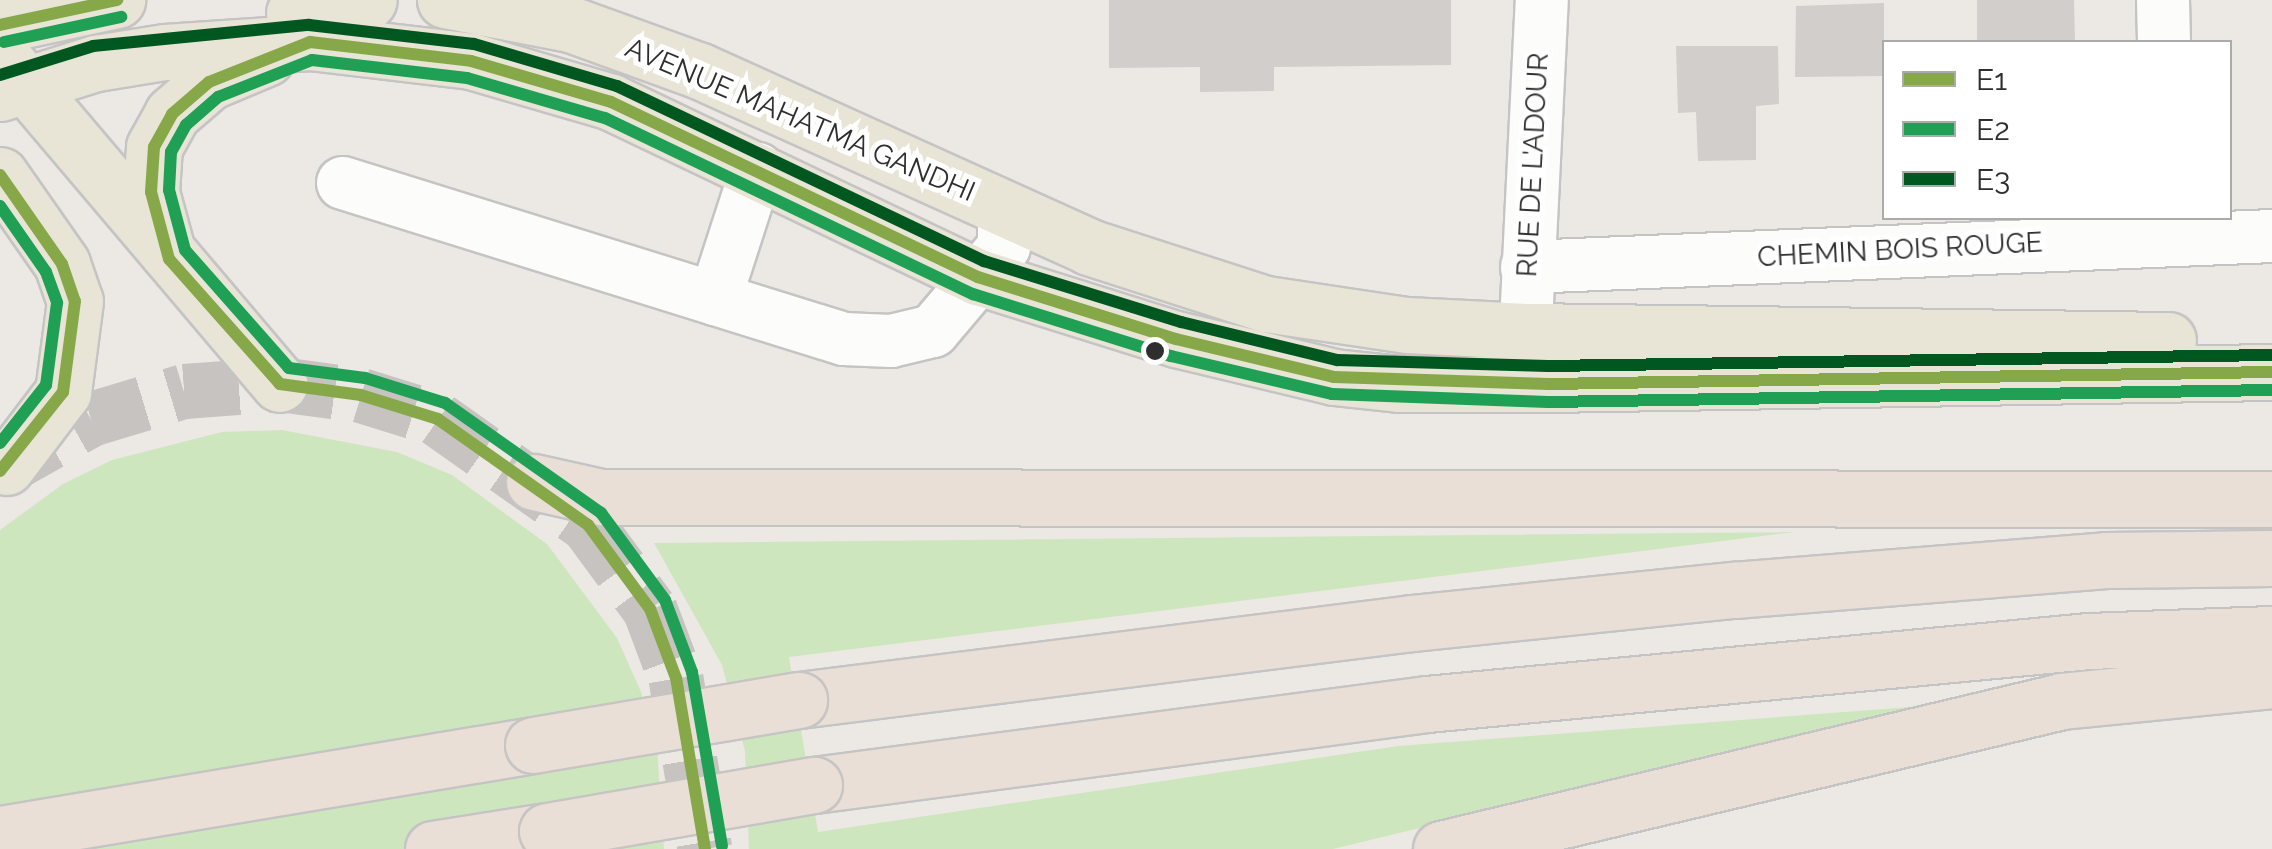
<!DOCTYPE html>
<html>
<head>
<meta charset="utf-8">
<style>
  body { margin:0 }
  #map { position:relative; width:2272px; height:849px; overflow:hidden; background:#ece8e4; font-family:Raleway,sans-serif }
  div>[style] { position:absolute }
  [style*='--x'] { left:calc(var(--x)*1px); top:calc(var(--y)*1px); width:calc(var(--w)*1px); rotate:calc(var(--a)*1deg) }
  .green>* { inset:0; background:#cee6be }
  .building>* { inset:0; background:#d1cecb }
  .major-tunnel>* { height:55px; margin-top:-27.5px; transform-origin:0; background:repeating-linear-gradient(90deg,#c6c3c0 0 55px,transparent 0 83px) }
  .roads { filter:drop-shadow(2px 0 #c5c4c5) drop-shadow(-2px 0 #c5c4c5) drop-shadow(0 2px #c5c4c5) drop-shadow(0 -2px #c5c4c5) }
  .minor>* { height:52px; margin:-26px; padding:0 26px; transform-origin:26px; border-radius:26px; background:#fcfcfb }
  .major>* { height:55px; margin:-27.5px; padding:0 27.5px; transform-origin:27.5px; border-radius:27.5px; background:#e8e4d6 }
  .highway>* { height:55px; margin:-27.5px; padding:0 27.5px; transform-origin:27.5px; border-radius:27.5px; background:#eadfd6 }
  .bridges { filter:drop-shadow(2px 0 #c6c5c4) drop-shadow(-2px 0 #c6c5c4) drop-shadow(0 2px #c6c5c4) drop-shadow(0 -2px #c6c5c4) }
  .highway-bridge>* { height:55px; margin:-27.5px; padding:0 27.5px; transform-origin:27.5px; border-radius:27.5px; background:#eadfd6 }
  .bus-1>* { height:12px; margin:-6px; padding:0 6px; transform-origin:6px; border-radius:6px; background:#87a849 }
  .bus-2>* { height:12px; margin:-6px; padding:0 6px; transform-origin:6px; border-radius:6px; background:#1fa055 }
  .bus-3>* { height:12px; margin:-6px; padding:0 6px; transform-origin:6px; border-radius:6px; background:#005820 }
  .dots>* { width:28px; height:28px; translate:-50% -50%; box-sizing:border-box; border:5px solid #fff; border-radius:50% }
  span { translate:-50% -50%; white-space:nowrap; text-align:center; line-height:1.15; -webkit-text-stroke:10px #fff; paint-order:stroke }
  .street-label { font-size:28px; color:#2e2e2e }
  .legend { position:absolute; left:1882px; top:40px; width:350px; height:180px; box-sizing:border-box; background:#fff; border:2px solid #ababab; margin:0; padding:12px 18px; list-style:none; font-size:30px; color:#2e2e2e }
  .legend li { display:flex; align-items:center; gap:20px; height:50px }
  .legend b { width:50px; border:2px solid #ababab }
</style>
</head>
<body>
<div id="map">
  <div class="green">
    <i style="clip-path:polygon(282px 430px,397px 452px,452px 475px,547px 544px,617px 638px,641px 692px,657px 748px,664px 849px,0 849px,0 530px,63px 484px,112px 460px,222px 432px)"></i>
    <i style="clip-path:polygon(1795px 532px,789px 657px,818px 832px,1398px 746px,1924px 706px,1333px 849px,749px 849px,745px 751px,722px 665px,654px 543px)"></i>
  </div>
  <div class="building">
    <i style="clip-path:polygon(1109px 0,1451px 0,1451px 65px,1274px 67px,1274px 91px,1200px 92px,1200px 67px,1109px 68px)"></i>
    <i style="clip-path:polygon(1977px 0,2074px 0,2075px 42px,1977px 42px)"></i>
    <i style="clip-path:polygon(1884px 3px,1884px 76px,1795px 77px,1796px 6px)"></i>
    <i style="clip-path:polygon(1676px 46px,1778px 46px,1779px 104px,1756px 106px,1756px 160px,1698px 161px,1696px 112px,1678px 113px)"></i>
  </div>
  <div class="major-tunnel">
    <i style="--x:2;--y:469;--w:102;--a:-29.3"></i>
    <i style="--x:91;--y:419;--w:97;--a:-16.8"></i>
    <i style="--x:184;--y:391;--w:96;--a:-4.2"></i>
    <i style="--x:280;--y:384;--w:82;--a:7.7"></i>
    <i style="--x:361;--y:395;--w:81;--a:17.3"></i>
    <i style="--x:438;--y:419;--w:184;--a:35.2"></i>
    <i style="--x:588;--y:525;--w:104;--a:53.6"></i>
    <i style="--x:650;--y:609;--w:74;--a:69.4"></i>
    <i style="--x:676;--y:678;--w:173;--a:80.4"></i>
  </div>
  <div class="roads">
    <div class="minor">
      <i style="--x:2163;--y:0;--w:42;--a:88.6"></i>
      <i style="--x:343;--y:183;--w:525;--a:17.3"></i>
      <i style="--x:844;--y:339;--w:47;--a:2.4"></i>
      <i style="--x:891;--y:341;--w:43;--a:-13.4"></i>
      <i style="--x:933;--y:331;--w:110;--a:-49.8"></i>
      <i style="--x:1004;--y:247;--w:38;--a:-90"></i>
      <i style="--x:1527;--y:267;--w:746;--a:-2.38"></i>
      <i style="--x:715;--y:299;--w:137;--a:-72.1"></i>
      <i style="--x:1527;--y:303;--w:303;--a:-87.2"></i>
    </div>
    <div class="major">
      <i style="--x:445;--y:0;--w:127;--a:10.9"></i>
      <i style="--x:570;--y:24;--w:138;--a:19.9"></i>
      <i style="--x:700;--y:71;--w:427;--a:24.3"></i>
      <i style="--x:1089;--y:247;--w:186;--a:17.9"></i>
      <i style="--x:1266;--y:304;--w:143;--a:8.5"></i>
      <i style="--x:1407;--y:325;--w:119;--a:2.9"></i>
      <i style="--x:1526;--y:331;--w:642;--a:0.8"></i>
      <i style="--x:294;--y:13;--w:57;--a:5"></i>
      <i style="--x:351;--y:18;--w:25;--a:-45"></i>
      <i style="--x:0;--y:25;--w:120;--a:-12.1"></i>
      <i style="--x:4;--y:59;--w:426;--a:49.7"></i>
      <i style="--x:0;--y:93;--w:101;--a:-17.4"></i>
      <i style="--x:96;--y:63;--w:70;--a:-9.1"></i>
      <i style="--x:165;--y:52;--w:145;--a:-3.9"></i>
      <i style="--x:310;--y:42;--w:162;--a:6.7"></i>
      <i style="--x:471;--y:61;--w:146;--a:16.3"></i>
      <i style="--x:611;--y:102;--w:407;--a:25.5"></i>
      <i style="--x:978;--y:277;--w:207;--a:17.4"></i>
      <i style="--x:1176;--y:339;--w:163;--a:13.5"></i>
      <i style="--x:1334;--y:377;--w:65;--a:6.1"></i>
      <i style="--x:1399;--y:384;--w:149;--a:0"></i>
      <i style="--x:1548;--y:384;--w:724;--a:-0.95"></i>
      <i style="--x:0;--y:175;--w:108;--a:55.1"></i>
      <i style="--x:62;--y:264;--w:39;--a:71"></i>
      <i style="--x:75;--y:301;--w:92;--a:97.5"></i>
      <i style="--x:63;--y:392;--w:94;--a:127.2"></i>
      <i style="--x:167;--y:251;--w:61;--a:-105.2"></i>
      <i style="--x:151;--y:192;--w:45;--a:-86.2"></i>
      <i style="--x:154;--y:147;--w:38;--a:-61"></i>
      <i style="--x:172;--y:114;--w:49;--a:-40.9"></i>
      <i style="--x:209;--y:82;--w:62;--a:-22.8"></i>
    </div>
    <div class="highway">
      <i style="--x:534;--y:482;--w:69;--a:12.6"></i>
      <i style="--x:601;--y:497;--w:1671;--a:0.07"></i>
      <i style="--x:799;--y:700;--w:618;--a:-7.16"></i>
      <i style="--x:1412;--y:623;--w:324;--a:-5.9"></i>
      <i style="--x:1734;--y:590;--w:373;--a:-4.6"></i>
      <i style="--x:2106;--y:560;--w:166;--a:-0.7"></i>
      <i style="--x:814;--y:785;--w:618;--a:-7.53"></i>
      <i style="--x:1427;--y:704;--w:665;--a:-5.44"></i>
      <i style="--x:2089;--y:641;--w:183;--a:-2.2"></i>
      <i style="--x:0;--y:834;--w:540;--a:-9.48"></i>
      <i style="--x:433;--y:849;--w:115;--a:-9"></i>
      <i style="--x:1441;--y:849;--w:638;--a:-13.4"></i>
      <i style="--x:2062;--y:701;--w:211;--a:-5.7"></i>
    </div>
  </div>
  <div class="bridges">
    <div class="highway-bridge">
      <i style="--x:533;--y:745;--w:270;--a:-9.6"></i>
      <i style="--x:547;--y:831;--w:271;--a:-9.8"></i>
    </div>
  </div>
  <div class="bus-1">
    <i style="--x:0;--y:25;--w:120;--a:-12.1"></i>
    <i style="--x:0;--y:175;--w:108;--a:55.1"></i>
    <i style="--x:62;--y:264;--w:39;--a:71"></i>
    <i style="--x:75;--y:301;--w:92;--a:97.5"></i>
    <i style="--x:63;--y:392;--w:101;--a:128.6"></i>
    <i style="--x:705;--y:849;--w:173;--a:-99.6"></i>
    <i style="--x:676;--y:678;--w:74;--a:-110.6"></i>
    <i style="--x:650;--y:609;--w:104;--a:-126.4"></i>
    <i style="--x:588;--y:525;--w:184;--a:-144.8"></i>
    <i style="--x:438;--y:419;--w:81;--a:-162.7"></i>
    <i style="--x:361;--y:395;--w:82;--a:-172.3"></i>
    <i style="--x:280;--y:384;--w:167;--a:-131.6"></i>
    <i style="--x:169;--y:259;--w:69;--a:-105"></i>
    <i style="--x:151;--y:192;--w:45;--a:-86.2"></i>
    <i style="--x:154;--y:147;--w:38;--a:-61"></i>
    <i style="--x:172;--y:114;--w:49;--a:-40.9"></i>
    <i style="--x:209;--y:82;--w:109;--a:-21.6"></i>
    <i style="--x:310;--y:42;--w:162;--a:6.7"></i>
    <i style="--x:471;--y:61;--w:146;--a:16.3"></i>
    <i style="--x:611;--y:102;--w:407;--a:25.5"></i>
    <i style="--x:978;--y:277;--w:207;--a:17.4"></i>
    <i style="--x:1176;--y:339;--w:163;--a:13.5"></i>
    <i style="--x:1334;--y:377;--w:214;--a:1.9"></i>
    <i style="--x:1548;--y:384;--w:724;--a:-0.95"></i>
  </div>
  <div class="bus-2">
    <i style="--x:4;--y:42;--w:120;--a:-12.1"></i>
    <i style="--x:0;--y:206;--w:80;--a:55.1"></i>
    <i style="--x:46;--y:272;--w:33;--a:70"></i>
    <i style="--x:57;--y:303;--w:83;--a:97.6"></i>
    <i style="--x:46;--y:385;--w:74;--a:128.4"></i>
    <i style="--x:722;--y:846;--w:177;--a:-99.8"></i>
    <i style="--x:692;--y:672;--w:77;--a:-110.6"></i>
    <i style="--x:665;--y:600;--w:108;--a:-126.3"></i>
    <i style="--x:601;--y:513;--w:191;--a:-144.8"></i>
    <i style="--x:445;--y:403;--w:84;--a:-162.6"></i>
    <i style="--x:365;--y:378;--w:77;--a:-172.5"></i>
    <i style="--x:289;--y:368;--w:157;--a:-131.4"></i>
    <i style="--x:185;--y:250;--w:62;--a:-104.9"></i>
    <i style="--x:169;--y:190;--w:38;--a:-87"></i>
    <i style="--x:171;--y:152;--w:31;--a:-61"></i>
    <i style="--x:186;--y:125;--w:43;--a:-41.2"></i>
    <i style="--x:218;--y:97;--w:101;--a:-21.5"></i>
    <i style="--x:312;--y:60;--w:156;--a:6.6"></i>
    <i style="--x:467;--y:78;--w:144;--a:16.2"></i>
    <i style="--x:605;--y:118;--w:408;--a:25.6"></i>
    <i style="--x:973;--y:294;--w:207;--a:17.4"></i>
    <i style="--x:1171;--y:356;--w:165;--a:13.3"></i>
    <i style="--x:1332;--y:394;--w:216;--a:2.1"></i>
    <i style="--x:1548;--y:402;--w:724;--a:-0.95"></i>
  </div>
  <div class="bus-3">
    <i style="--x:0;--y:75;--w:97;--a:-17.3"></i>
    <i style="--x:93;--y:46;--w:217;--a:-5.6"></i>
    <i style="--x:309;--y:25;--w:166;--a:6.6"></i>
    <i style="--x:474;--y:44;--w:149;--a:16.4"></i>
    <i style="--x:617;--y:86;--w:407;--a:25.5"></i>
    <i style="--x:984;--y:261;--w:206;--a:17.2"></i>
    <i style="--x:1181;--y:322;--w:161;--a:13.7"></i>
    <i style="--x:1337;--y:360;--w:211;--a:1.6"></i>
    <i style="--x:1548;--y:366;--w:724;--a:-0.87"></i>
  </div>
  <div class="dots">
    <i style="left:1155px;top:351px;background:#2e2e2e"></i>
  </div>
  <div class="street-label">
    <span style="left:800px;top:120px;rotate:23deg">AVENUE MAHATMA GANDHI</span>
    <span style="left:1533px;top:165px;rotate:-87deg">RUE DE L'ADOUR</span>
    <span style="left:1900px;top:250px;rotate:-3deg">CHEMIN BOIS ROUGE</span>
  </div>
  <ul class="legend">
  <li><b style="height:12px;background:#87a849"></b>E1</li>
  <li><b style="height:12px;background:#1fa055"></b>E2</li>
  <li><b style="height:12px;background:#005820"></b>E3</li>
  </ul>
</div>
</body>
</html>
